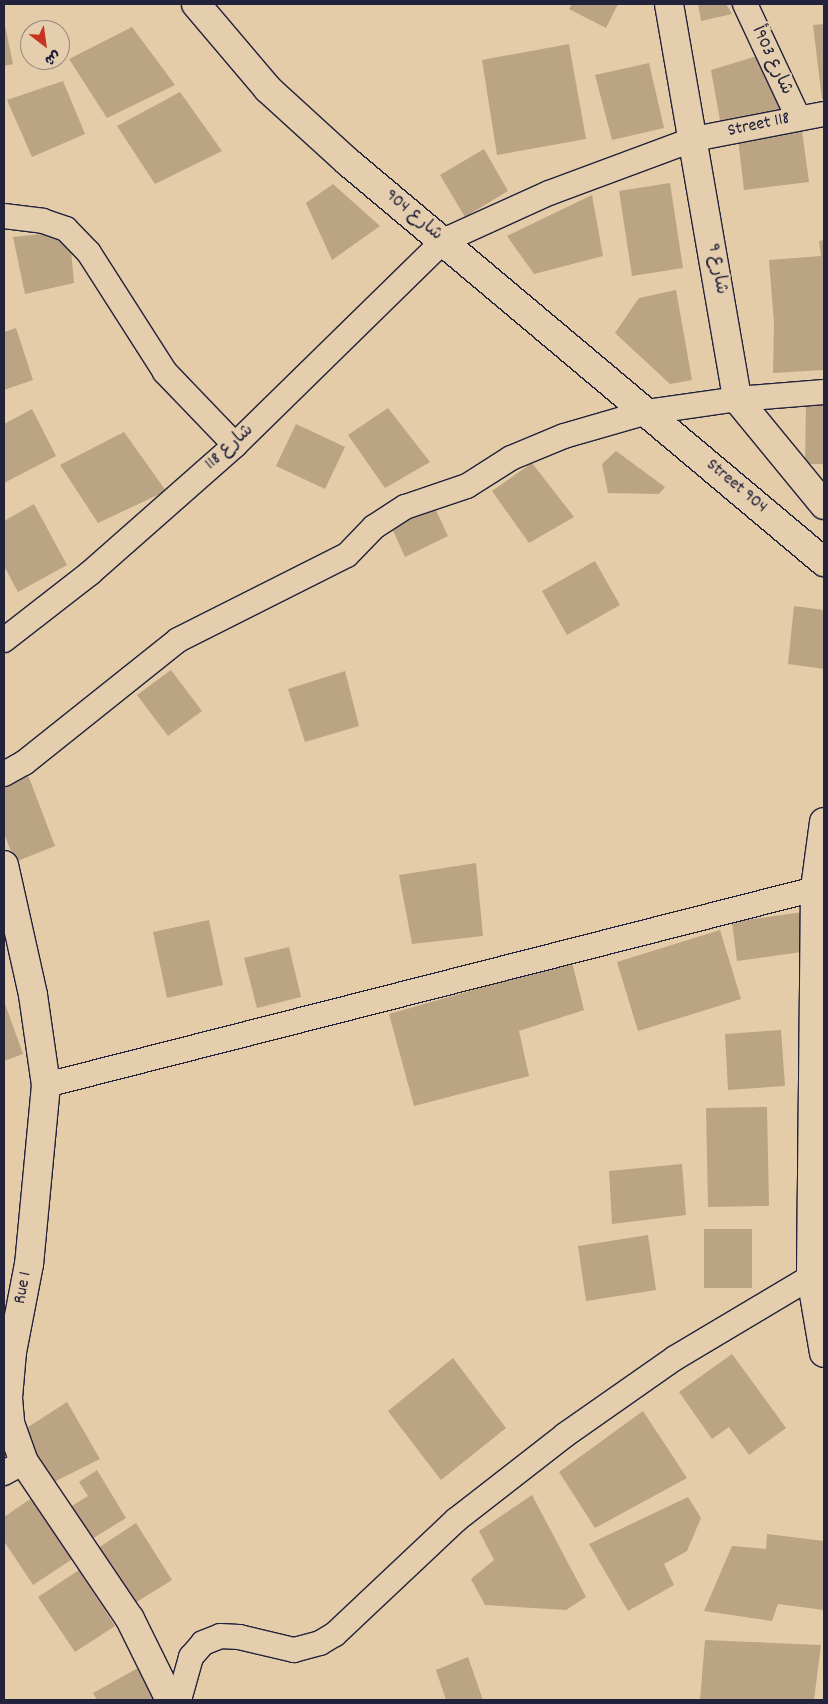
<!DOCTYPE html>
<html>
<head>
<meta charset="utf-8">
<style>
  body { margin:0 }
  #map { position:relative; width:828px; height:1704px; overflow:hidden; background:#e4cca9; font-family:Dekko,"Playpen Sans Arabic",sans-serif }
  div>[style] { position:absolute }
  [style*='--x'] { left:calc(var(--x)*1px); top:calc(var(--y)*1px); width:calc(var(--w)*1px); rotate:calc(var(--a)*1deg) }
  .building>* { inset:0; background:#baa483 }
  .roads { filter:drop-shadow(1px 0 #22223b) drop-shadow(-1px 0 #22223b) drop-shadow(0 1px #22223b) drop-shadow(0 -1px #22223b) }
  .minor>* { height:24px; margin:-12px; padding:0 12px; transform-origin:12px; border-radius:12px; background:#e5ceae }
  .tertiary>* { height:28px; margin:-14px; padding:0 14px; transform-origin:14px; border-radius:14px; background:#e5ceae }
  .secondary>* { height:28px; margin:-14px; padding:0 14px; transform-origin:14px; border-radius:14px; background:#e5ceae }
  .primary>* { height:28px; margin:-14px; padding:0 14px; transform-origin:14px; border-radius:14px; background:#e5ceae }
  span { translate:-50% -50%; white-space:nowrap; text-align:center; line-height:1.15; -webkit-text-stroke:4px #e5ceae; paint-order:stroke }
  .street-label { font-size:18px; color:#22223b }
  .frame { position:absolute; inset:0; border:5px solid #22223b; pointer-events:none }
  .north { position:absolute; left:20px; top:20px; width:50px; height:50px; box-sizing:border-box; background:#e5ceae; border:1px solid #978980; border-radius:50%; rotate:150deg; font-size:14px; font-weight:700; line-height:20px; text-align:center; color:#22223b }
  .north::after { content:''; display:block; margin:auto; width:18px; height:22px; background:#c8321e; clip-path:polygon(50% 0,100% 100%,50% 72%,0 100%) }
</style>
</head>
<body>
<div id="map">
  <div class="building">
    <i style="clip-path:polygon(572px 4px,618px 4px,606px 28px,569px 9px)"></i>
    <i style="clip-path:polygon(698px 4px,726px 4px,732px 14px,701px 21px)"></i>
    <i style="clip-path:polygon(4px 20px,13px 64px,4px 66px)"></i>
    <i style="clip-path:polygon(824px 24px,824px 99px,822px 99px,813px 25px)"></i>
    <i style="clip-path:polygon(132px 27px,175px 85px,107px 118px,69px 59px)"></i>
    <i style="clip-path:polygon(569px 44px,586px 139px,497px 155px,482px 60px)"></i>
    <i style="clip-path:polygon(757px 56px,785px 112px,721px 126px,711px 70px)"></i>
    <i style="clip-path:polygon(649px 63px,664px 128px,612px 140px,595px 75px)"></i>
    <i style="clip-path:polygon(63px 81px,85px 134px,32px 157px,7px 100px)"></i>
    <i style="clip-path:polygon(180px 92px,222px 151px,155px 184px,117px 126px)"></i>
    <i style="clip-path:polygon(802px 131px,809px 182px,744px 190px,738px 139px)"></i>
    <i style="clip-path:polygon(484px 149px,508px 191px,465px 217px,440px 175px)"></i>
    <i style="clip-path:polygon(670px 183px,683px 268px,632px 276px,619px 191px)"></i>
    <i style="clip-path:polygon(333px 184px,380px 226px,332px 260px,306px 203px)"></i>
    <i style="clip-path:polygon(592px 195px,603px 256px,534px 274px,507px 236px)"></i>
    <i style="clip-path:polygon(51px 233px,71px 250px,74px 283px,25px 294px,13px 237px)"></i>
    <i style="clip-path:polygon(824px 240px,824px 370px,773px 373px,774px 323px,769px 260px,821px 256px,819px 241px)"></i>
    <i style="clip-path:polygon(676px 290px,692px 380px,670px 384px,615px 333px,639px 298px)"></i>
    <i style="clip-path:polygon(16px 328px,33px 380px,4px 390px,4px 332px)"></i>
    <i style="clip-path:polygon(806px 403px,824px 403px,824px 464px,805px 464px)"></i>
    <i style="clip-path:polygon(388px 408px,430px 462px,385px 488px,348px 435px)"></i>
    <i style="clip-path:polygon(32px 409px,56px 456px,4px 483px,4px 424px)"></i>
    <i style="clip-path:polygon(296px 424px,345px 447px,325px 489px,276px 466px)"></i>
    <i style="clip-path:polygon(124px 432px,166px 491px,98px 523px,60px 465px)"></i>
    <i style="clip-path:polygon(616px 451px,665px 487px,659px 494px,608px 493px,602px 464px)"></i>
    <i style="clip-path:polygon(532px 463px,574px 517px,529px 543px,492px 491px)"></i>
    <i style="clip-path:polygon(34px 504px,67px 565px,18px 592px,4px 566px,4px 521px)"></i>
    <i style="clip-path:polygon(433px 504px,448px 536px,405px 557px,390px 524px)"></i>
    <i style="clip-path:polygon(595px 561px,620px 605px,567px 635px,542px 591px)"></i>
    <i style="clip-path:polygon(794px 606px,824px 610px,824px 669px,788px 664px)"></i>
    <i style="clip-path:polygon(171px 670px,202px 711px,168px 736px,137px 695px)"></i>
    <i style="clip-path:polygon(345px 671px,359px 726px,305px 742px,288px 689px)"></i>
    <i style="clip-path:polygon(28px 775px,55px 846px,15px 862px,4px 833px,4px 785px)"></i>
    <i style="clip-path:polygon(476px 863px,483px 936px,412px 944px,399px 875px)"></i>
    <i style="clip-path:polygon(803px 912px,809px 951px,737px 961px,732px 922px)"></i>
    <i style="clip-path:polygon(209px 920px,223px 985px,167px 998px,153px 932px)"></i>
    <i style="clip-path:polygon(720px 930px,741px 999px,638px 1031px,617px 962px)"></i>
    <i style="clip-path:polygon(289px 947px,301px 997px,257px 1008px,244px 958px)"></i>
    <i style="clip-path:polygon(572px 962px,584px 1010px,519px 1031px,529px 1076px,414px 1106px,389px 1014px)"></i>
    <i style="clip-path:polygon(4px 1001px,23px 1054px,4px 1061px)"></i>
    <i style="clip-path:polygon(781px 1030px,785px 1086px,728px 1090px,725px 1034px)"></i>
    <i style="clip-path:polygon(767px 1107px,769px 1206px,708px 1207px,706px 1108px)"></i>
    <i style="clip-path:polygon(682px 1164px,686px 1215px,612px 1224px,609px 1171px)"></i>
    <i style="clip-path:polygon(704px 1229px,752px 1229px,752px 1288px,704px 1288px)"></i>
    <i style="clip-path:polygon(648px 1235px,656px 1290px,586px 1301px,578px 1246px)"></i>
    <i style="clip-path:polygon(732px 1354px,786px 1428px,749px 1455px,729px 1427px,712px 1439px,679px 1392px)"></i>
    <i style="clip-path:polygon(453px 1358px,506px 1428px,441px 1480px,388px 1411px)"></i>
    <i style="clip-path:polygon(67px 1402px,100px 1459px,52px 1483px,22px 1431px)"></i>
    <i style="clip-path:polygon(643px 1411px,687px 1478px,595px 1528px,559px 1472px)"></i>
    <i style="clip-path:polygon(97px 1470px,126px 1518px,87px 1542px,67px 1509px,88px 1496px,79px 1482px)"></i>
    <i style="clip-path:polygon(39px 1493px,80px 1554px,33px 1585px,4px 1541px,4px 1517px)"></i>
    <i style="clip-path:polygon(532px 1495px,586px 1597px,566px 1610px,485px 1605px,471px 1579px,494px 1560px,479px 1531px)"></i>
    <i style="clip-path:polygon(688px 1497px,701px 1518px,687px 1551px,664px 1564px,674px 1585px,628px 1611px,589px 1544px)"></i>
    <i style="clip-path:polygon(136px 1523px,172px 1580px,130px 1606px,95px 1550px)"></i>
    <i style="clip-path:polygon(767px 1534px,824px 1541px,824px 1610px,778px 1604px,772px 1621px,704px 1611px,732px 1546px,766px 1549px)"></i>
    <i style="clip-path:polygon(79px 1570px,115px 1626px,75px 1652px,38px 1597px)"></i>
    <i style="clip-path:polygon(705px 1640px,821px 1645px,814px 1700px,700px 1700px)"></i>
    <i style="clip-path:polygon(468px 1657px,483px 1700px,446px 1700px,436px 1670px)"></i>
    <i style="clip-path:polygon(138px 1668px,156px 1700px,97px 1700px,93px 1693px)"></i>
  </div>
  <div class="roads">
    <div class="minor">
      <i style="--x:745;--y:4;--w:125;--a:64.9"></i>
      <i style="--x:4;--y:216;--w:39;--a:7"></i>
      <i style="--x:43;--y:221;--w:24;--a:19"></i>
      <i style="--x:66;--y:229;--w:33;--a:46"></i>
      <i style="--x:89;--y:253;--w:141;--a:57.4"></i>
      <i style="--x:165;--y:372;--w:101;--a:46.2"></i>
      <i style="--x:4;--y:640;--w:109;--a:-37.9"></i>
      <i style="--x:90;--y:573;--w:193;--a:-41.4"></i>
      <i style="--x:235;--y:445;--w:291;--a:-44.4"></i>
      <i style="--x:443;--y:241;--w:116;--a:-24.4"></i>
      <i style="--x:549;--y:193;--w:155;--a:-20.4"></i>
      <i style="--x:694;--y:139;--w:132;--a:-10.9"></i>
      <i style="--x:4;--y:774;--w:23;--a:-29"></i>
      <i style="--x:24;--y:763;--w:197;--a:-38.6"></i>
      <i style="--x:178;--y:640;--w:189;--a:-26.7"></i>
      <i style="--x:347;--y:555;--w:39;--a:-46"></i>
      <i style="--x:374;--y:527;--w:37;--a:-33"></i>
      <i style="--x:405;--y:507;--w:65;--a:-18.7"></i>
      <i style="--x:467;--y:486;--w:52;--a:-32.5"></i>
      <i style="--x:511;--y:458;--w:57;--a:-22.5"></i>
      <i style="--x:564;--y:436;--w:86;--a:-16.1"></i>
      <i style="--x:647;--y:412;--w:91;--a:-8.2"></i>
      <i style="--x:737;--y:399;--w:87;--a:-4.6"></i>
      <i style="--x:46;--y:1085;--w:794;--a:-14.3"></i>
      <i style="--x:4;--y:1473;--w:23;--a:-29"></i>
      <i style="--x:179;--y:1700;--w:45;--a:-74.4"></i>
      <i style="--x:191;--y:1657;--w:18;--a:-49"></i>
      <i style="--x:203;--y:1643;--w:18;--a:-22"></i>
      <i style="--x:220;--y:1636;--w:19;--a:3"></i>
      <i style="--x:239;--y:1637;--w:57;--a:13.3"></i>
      <i style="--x:294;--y:1650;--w:27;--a:-15"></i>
      <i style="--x:320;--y:1643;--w:17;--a:-31"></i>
      <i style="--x:335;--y:1634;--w:166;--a:-43.3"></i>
      <i style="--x:456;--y:1520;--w:138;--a:-37.9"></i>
      <i style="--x:565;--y:1435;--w:134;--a:-35"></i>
      <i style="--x:675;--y:1358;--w:158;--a:-30.8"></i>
    </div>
    <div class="tertiary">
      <i style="--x:824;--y:822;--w:68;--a:97.7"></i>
      <i style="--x:815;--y:889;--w:388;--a:90.6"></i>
      <i style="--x:811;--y:1277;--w:77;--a:80.3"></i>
      <i style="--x:4;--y:865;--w:133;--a:77.4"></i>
      <i style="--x:33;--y:995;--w:91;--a:81.8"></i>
      <i style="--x:46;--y:1085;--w:180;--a:95.4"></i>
      <i style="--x:29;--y:1264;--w:90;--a:100.9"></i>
      <i style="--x:12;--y:1352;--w:46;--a:95"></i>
      <i style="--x:8;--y:1398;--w:25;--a:85"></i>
      <i style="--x:10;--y:1423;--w:41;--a:70.3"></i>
      <i style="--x:24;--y:1462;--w:189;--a:56"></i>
      <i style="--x:130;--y:1619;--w:90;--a:63.7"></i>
    </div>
    <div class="secondary">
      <i style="--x:196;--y:4;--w:111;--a:49.7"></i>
      <i style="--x:268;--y:89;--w:108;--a:42.4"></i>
      <i style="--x:348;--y:162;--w:622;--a:40.04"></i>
    </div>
    <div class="primary">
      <i style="--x:669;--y:4;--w:401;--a:80.2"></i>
      <i style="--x:737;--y:399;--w:137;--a:50.6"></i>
    </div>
  </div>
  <div class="street-label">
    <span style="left:771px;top:61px;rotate:65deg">شارع 903أ</span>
    <span style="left:759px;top:126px;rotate:-12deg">Street 118</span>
    <span style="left:413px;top:216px;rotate:40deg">شارع 904</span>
    <span style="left:716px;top:269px;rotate:80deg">شارع 9</span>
    <span style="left:230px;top:448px;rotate:-42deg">شارع 118</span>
    <span style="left:736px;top:487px;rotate:40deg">Street 904</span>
    <span style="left:24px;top:1288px;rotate:-79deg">Rue 1</span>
  </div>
  <div class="frame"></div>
  <div class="north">ش</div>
</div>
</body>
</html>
